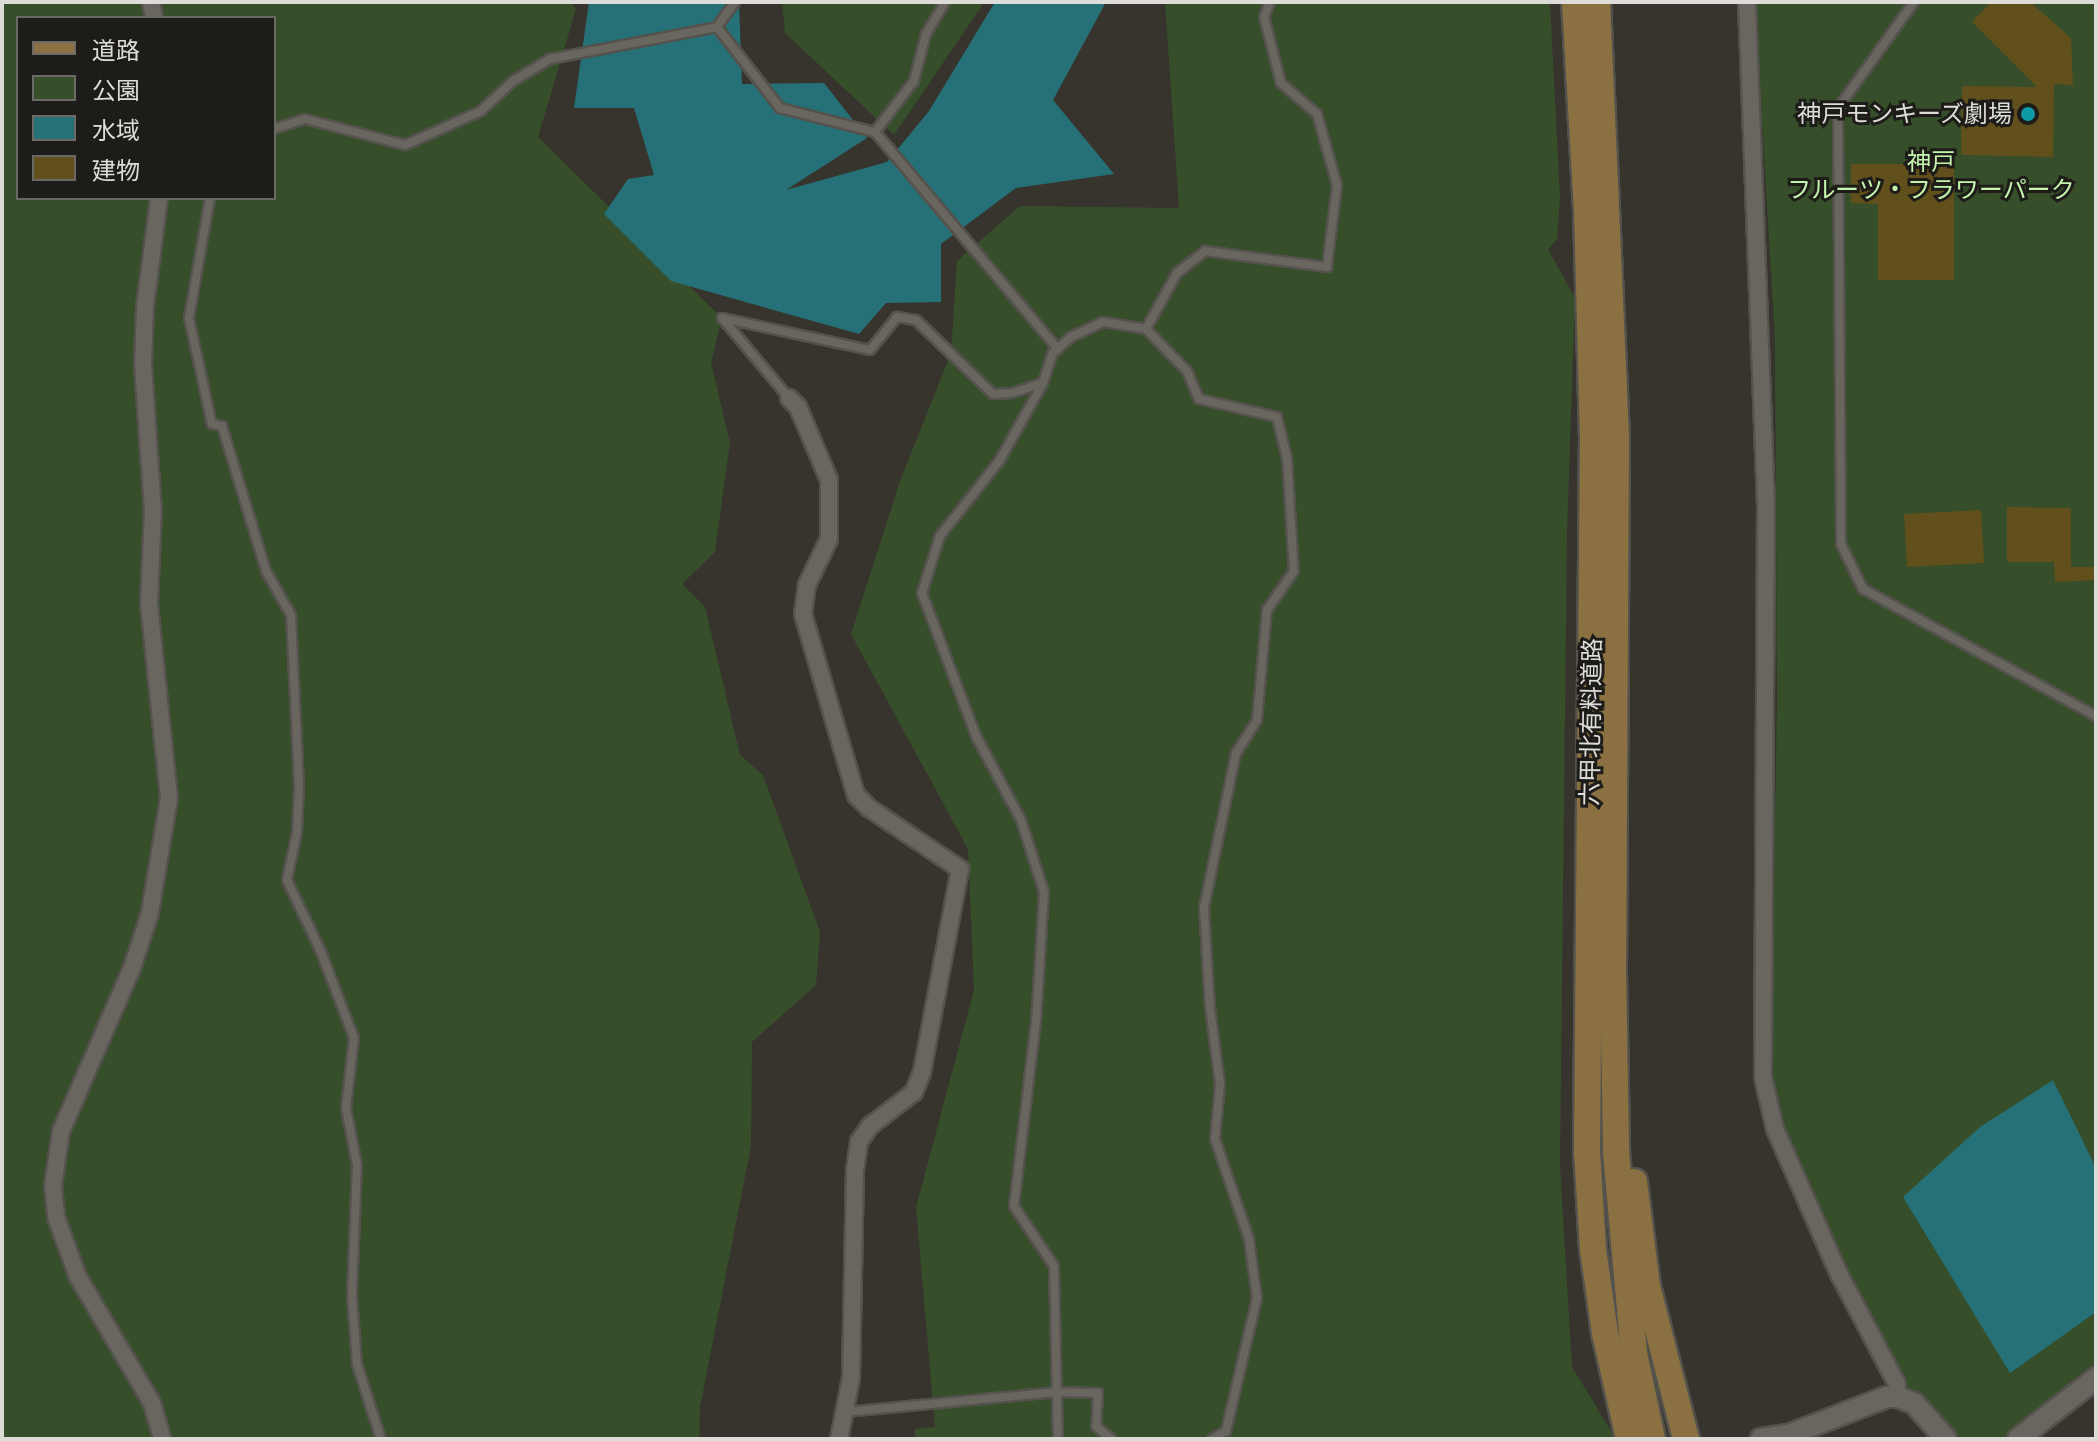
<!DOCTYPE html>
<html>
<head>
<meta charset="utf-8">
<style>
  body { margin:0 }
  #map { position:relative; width:2098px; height:1441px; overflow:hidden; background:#37342e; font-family:Helvetica,"Noto Sans JP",sans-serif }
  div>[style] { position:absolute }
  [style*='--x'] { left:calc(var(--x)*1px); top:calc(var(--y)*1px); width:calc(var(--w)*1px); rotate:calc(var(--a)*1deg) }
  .green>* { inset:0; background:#364e29 }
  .water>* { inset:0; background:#257177 }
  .building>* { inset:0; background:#62501c }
  .roads { filter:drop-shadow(2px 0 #54524c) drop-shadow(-2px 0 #54524c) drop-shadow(0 2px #54524c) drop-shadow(0 -2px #54524c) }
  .service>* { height:8px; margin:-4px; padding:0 4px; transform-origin:4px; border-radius:4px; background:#69665f }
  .minor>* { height:16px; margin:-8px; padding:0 8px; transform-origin:8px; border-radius:8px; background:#69665f }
  .tertiary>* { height:20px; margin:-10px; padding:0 10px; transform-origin:10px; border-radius:10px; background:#69665f }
  .primary>* { height:26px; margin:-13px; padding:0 13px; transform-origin:13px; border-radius:13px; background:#8b7142 }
  .dots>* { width:22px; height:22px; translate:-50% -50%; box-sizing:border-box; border:4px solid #1d1c19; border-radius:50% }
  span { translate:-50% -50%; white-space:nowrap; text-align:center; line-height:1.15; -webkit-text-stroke:6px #1d1c19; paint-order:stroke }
  .poi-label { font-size:24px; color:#dedcd8 }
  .right { translate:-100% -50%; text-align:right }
  .park-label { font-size:24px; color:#c4f3ae }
  .street-label { font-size:24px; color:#dedcd8 }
  .frame { position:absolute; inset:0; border:4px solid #dedcd8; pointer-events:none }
  .legend { position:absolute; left:16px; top:16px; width:260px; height:184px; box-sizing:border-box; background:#1d1c19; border:2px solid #6a6965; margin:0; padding:10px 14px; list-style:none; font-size:24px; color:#dedcd8 }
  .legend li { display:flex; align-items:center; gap:16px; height:40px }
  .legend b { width:40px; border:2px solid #6a6965 }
</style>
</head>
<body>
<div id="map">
  <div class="green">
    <i style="clip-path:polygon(evenodd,2px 2px,571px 2px,576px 9px,538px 137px,722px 318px,711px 363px,730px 442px,715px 552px,682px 584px,705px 607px,740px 755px,763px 775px,820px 932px,816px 985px,752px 1042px,751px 1146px,700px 1407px,699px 1439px,2px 1439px,2px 2px,18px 18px,274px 18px,274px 198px,18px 198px,18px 18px)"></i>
    <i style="clip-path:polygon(782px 2px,983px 2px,983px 4px,894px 135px,785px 33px)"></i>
    <i style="clip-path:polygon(1165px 2px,1550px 2px,1560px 198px,1557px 239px,1548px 249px,1575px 298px,1567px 532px,1560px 1165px,1572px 1367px,1616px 1439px,915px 1439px,915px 1429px,935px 1427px,916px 1207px,974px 990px,968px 849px,851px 634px,900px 481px,951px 353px,957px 261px,1020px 206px,1179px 208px)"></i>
    <i style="clip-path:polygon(1755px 2px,2096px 2px,2096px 1371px,2006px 1439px,1953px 1439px,1914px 1397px,1838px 1262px,1782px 1126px,1771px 1073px,1777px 701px,1775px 340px)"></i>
  </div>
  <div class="water">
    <i style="clip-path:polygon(589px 2px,739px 2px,742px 84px,824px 83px,867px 138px,786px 190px,887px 162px,929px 111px,995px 2px,1106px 2px,1053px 100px,1114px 174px,1016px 188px,941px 244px,941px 302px,886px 303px,859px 334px,671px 281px,604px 214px,628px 179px,654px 175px,634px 108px,574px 108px)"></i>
    <i style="clip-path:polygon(2053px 1080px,2096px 1168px,2096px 1312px,2010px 1373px,1903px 1197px,1980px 1127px)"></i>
  </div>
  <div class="building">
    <i style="clip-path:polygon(1991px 2px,2030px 2px,2071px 38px,2073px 85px,2054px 84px,2053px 157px,1961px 155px,1962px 86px,2037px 87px,1972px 22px)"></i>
    <i style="clip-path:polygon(1851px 164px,1954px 164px,1954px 280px,1878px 280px,1878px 204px,1851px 203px)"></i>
    <i style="clip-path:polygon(2007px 507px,2071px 508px,2071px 567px,2096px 567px,2096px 580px,2055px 582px,2054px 562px,2007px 562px)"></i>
    <i style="clip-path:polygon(1981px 510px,1984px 563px,1907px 567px,1904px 514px)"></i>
  </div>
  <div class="roads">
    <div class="service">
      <i style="--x:735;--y:2;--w:31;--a:126"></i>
      <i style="--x:717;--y:27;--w:103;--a:52.1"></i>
      <i style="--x:780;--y:108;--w:98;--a:14.2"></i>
      <i style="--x:875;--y:132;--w:64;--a:-52.6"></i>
      <i style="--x:914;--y:81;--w:49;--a:-75.7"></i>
      <i style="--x:926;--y:34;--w:37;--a:-59"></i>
      <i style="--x:1914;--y:2;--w:130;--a:125.6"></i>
      <i style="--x:1838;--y:108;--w:436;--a:89.6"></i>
      <i style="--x:1841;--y:544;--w:50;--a:63.9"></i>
      <i style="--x:1863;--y:589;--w:265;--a:28.6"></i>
      <i style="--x:274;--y:129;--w:33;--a:-18"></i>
      <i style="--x:305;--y:119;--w:103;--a:14.6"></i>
      <i style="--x:405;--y:145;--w:83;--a:-24.1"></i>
      <i style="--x:481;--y:111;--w:44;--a:-43.2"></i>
      <i style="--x:513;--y:81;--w:43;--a:-30.7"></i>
      <i style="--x:550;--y:59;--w:170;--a:-10.8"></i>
      <i style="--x:875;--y:132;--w:284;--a:49.9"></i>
      <i style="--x:210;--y:198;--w:122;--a:99.9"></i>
      <i style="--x:189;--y:318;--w:108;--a:77.8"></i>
      <i style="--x:212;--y:424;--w:10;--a:11"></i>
      <i style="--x:222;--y:426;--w:152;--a:73.1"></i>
      <i style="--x:266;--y:571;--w:51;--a:60.4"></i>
      <i style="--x:291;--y:615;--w:171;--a:87.3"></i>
      <i style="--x:299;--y:786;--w:46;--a:92.5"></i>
      <i style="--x:297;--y:832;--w:49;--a:101.8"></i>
      <i style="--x:287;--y:880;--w:80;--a:64.7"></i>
      <i style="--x:321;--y:952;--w:92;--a:69"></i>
      <i style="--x:354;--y:1038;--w:70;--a:96.5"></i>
      <i style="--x:346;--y:1108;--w:58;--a:79.1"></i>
      <i style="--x:357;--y:1165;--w:131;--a:92.2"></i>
      <i style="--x:352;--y:1296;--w:68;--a:85.8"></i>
      <i style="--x:357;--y:1364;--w:79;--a:72.3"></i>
      <i style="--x:1146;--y:329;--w:64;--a:-61"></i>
      <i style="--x:1177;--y:273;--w:36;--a:-38"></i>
      <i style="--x:1205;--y:251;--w:123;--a:7.5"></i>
      <i style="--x:1327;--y:267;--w:83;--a:-83"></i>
      <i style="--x:1337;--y:185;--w:74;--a:-105.7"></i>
      <i style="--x:1317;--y:114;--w:48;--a:-139.3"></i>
      <i style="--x:1281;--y:83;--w:68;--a:-104.4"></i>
      <i style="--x:1264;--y:17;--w:16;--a:-68"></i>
      <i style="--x:1043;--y:383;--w:88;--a:119.2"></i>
      <i style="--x:1000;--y:460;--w:97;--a:128.3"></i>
      <i style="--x:940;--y:536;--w:60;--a:107.5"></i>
      <i style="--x:922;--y:593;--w:153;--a:69.3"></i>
      <i style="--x:976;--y:736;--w:95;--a:61.8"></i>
      <i style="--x:1021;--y:820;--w:76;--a:72.3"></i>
      <i style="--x:1044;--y:892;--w:129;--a:93.5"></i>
      <i style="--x:1036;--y:1021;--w:186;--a:96.8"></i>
      <i style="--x:1014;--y:1206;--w:72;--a:56.3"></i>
      <i style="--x:1054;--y:1266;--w:173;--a:88.7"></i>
      <i style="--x:789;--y:398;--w:104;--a:-129.9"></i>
      <i style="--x:722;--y:318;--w:151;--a:12.2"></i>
      <i style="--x:870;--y:350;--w:43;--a:-50.7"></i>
      <i style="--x:897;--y:317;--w:19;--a:9"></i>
      <i style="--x:916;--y:320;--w:107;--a:43.9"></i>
      <i style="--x:993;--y:394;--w:19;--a:-3"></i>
      <i style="--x:1012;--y:393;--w:33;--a:-18"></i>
      <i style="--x:1043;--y:383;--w:32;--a:-72"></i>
      <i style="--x:1053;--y:353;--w:24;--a:-42"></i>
      <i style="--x:1071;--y:337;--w:35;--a:-25"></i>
      <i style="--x:1103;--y:322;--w:44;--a:9.2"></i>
      <i style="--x:1146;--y:329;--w:59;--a:45.7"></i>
      <i style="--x:1187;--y:371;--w:30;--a:67"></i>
      <i style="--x:1199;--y:399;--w:80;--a:13"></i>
      <i style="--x:1277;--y:417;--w:42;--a:76.3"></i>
      <i style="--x:1287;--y:458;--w:113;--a:86.5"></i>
      <i style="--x:1294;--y:571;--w:47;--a:124.7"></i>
      <i style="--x:1267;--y:610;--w:110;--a:95.2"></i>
      <i style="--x:1257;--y:720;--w:39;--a:122"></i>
      <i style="--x:1236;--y:753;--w:157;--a:101.7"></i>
      <i style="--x:1204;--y:907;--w:101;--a:86.6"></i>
      <i style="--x:1210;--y:1008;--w:77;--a:82.5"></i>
      <i style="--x:1220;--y:1084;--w:55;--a:95.2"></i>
      <i style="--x:1215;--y:1139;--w:106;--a:71.2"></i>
      <i style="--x:1249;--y:1239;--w:60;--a:82.3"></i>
      <i style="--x:1257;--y:1298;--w:137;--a:103.1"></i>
      <i style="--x:1226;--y:1431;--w:16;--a:150"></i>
      <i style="--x:845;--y:1412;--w:211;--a:-5.4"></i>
      <i style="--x:1055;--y:1392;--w:43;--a:1.3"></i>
      <i style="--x:1098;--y:1393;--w:33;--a:93"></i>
      <i style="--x:1096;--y:1426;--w:20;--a:41"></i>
    </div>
    <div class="minor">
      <i style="--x:151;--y:2;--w:16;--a:79"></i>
      <i style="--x:1747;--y:2;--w:503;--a:87.84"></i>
      <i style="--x:1766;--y:505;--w:572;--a:90.3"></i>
      <i style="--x:1763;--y:1077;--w:53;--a:77"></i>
      <i style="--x:1775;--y:1129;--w:158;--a:66.2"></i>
      <i style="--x:1839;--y:1274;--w:124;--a:62.2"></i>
      <i style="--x:1897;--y:1384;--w:13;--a:86"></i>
      <i style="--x:159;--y:198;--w:110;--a:97.3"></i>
      <i style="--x:145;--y:307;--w:58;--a:92"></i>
      <i style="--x:143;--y:365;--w:146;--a:86.1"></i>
      <i style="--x:153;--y:511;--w:93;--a:92.5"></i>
      <i style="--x:149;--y:604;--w:195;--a:84.1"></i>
      <i style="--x:169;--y:798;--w:117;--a:99.4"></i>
      <i style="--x:150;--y:913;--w:58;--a:108.1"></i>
      <i style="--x:132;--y:968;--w:178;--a:113.5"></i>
      <i style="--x:61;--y:1131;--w:56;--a:98.3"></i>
      <i style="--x:53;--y:1186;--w:31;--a:84"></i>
      <i style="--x:56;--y:1217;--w:64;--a:69.9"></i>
      <i style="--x:78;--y:1277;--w:146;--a:59.6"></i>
      <i style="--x:152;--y:1403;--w:37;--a:74"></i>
      <i style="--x:789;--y:398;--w:13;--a:45"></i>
      <i style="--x:798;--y:407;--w:79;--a:67"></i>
      <i style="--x:829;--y:480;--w:59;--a:90"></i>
      <i style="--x:829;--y:539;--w:51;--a:115.6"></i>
      <i style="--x:807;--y:585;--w:29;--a:98"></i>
      <i style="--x:803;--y:614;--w:189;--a:73.7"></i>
      <i style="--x:856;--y:795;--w:18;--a:45"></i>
      <i style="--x:869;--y:808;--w:110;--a:33.8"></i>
      <i style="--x:960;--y:869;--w:207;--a:100.6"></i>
      <i style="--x:922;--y:1072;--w:22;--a:112"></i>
      <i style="--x:914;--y:1092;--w:56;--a:142.3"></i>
      <i style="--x:870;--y:1126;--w:19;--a:125"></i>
      <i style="--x:859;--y:1142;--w:27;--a:98"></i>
      <i style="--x:855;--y:1169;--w:209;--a:91.1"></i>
      <i style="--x:851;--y:1378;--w:62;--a:101.1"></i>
    </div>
    <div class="tertiary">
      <i style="--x:1761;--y:1439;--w:30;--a:-9"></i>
      <i style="--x:1791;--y:1434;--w:103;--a:-21.1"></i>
      <i style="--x:1887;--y:1397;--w:11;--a:0"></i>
      <i style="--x:1898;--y:1397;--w:17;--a:21"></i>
      <i style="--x:1914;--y:1403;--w:48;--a:48.4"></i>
      <i style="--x:2018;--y:1439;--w:99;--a:-38"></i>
    </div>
    <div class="primary">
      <i style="--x:1575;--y:2;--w:207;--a:86.7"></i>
      <i style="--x:1587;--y:209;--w:227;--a:88.5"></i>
      <i style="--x:1593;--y:436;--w:715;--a:90.48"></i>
      <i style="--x:1587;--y:1151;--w:98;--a:86.5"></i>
      <i style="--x:1593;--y:1249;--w:85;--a:81.9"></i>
      <i style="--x:1605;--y:1333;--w:109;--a:77.2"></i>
      <i style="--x:1597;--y:2;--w:435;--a:87.5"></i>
      <i style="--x:1616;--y:437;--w:535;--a:90.32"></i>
      <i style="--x:1613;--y:972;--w:180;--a:89"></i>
      <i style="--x:1616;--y:1152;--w:202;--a:84.9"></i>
      <i style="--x:1634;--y:1353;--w:88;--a:78.2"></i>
      <i style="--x:1634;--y:1182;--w:105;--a:82.9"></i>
      <i style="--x:1647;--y:1286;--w:158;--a:75.7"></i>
    </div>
  </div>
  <div class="dots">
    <i style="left:2028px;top:114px;background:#0f9aa8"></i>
  </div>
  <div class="poi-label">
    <span class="right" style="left:2012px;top:114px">神戸モンキーズ劇場</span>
  </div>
  <div class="park-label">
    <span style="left:1931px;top:176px">神戸<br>フルーツ・フラワーパーク</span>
  </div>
  <div class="street-label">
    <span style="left:1591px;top:722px;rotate:-89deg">六甲北有料道路</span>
  </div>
  <div class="frame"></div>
  <ul class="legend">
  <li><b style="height:10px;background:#8b7142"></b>道路</li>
  <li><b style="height:22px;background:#364e29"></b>公園</li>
  <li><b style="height:22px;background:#257177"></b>水域</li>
  <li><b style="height:22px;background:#62501c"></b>建物</li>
  </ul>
</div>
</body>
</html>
